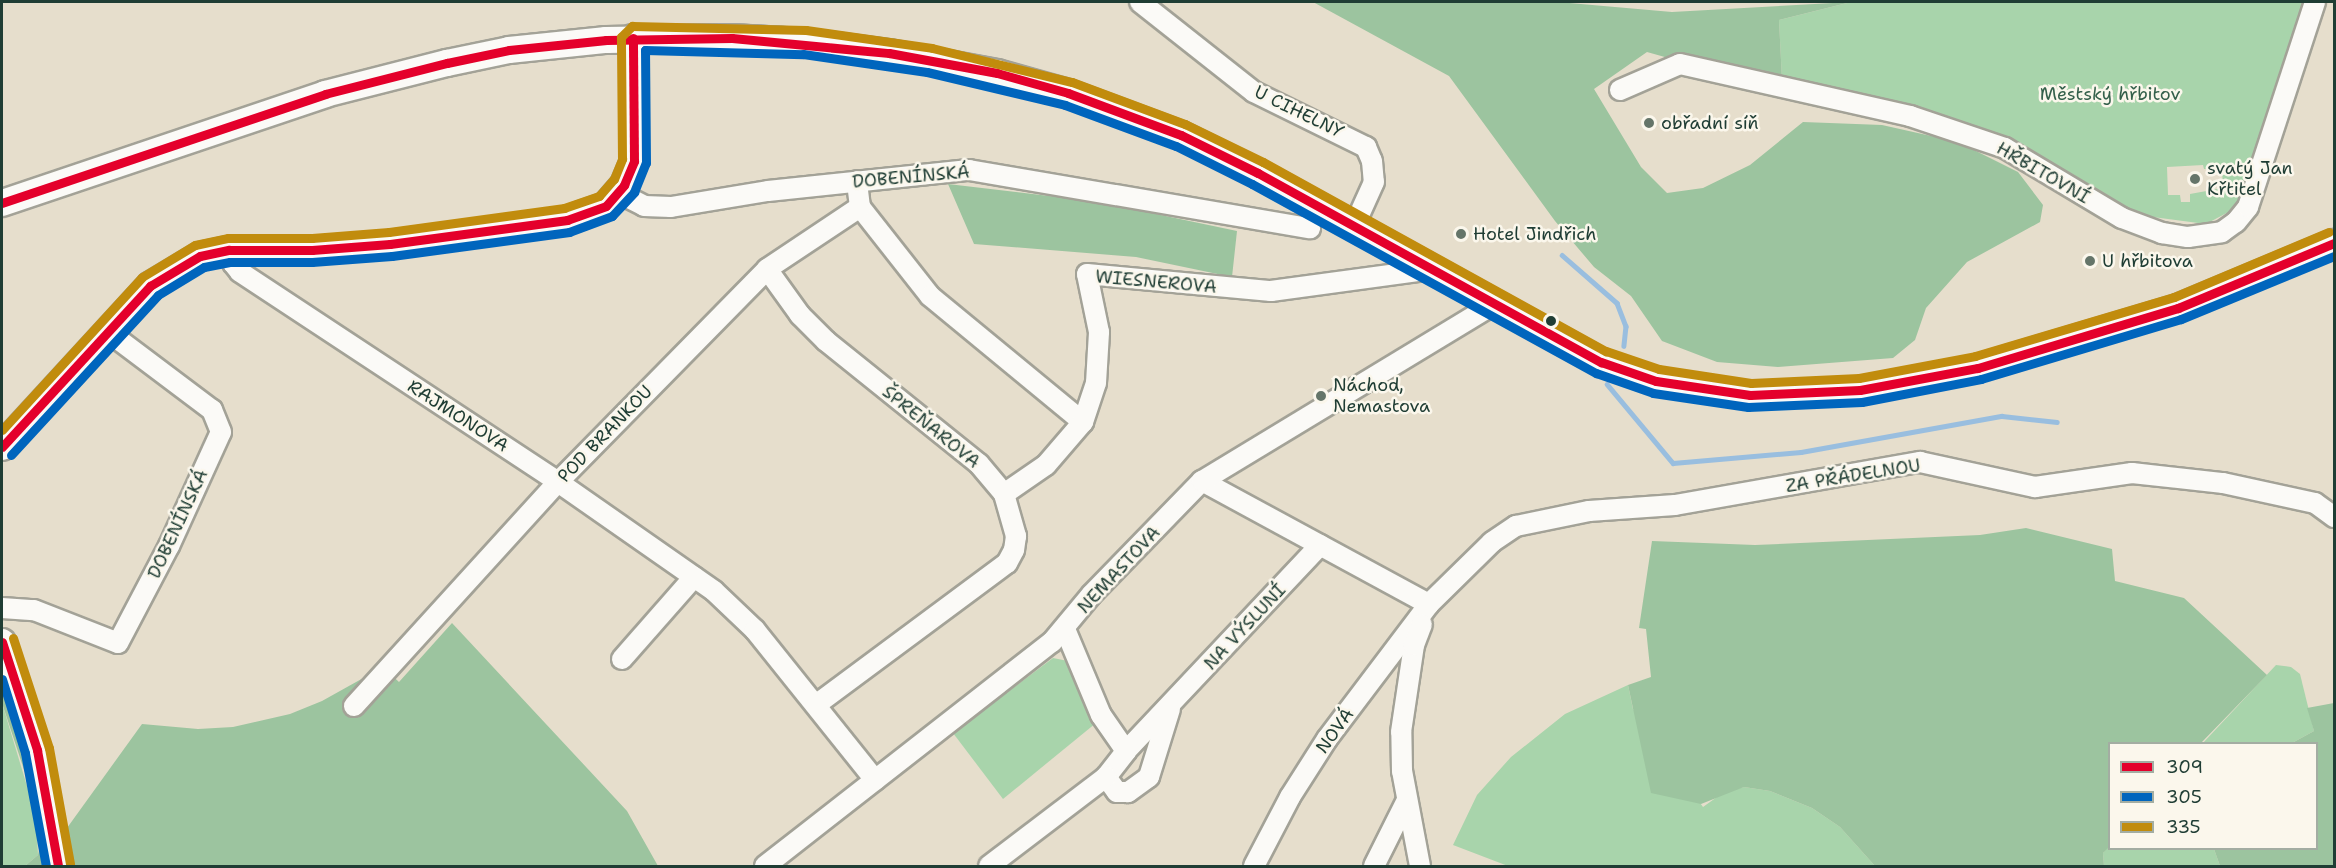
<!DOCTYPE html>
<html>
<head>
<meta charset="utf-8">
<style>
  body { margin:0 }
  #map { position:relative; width:2336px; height:868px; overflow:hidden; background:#e6decc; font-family:"Shantell Sans",sans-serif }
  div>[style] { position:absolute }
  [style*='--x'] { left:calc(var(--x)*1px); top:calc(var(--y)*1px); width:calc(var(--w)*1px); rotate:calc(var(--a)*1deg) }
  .green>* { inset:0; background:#a8d4ab }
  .forest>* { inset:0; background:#9cc49f }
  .stream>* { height:4.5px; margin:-2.25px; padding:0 2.25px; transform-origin:2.25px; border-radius:2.25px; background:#99bedf }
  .roads { filter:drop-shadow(2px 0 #a3a297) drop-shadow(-2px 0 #a3a297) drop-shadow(0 2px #a3a297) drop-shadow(0 -2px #a3a297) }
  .minor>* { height:20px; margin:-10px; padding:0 10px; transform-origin:10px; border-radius:10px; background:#fbfaf7 }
  .major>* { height:26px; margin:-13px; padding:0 13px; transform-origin:13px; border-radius:13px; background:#fbfaf7 }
  .bus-1>* { height:9px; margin:-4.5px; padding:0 4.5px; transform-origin:4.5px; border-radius:4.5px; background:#e4002b }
  .bus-2>* { height:9px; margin:-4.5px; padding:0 4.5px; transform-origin:4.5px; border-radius:4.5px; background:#0065bd }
  .bus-3>* { height:9px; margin:-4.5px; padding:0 4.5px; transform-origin:4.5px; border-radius:4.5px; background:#c18c0d }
  .dots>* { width:16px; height:16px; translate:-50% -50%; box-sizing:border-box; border:3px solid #fbf7ec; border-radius:50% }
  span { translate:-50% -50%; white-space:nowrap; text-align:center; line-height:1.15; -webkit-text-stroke:5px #fbf7ec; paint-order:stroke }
  .park-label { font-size:18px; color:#34604b }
  .street-label { font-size:18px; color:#1f3d34 }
  .poi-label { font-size:18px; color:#1f3d34 }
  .left { translate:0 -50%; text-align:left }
  .frame { position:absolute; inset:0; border:3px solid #1f3d34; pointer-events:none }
  .legend { position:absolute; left:2108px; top:742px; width:210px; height:108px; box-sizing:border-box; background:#fbf7ec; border:2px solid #a3ada2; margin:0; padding:8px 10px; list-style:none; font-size:18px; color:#1f3d34 }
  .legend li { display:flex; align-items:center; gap:12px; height:30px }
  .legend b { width:30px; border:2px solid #a3ada2 }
</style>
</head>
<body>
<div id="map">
  <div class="green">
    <i style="clip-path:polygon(evenodd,1851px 2px,2305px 2px,2236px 208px,2206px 224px,2145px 216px,2072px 180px,2041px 157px,1983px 133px,1782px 80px,1779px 20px,1851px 2px,2203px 165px,2204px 169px,2222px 168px,2223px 188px,2190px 194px,2190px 202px,2181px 202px,2180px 195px,2168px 195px,2167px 167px,2203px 165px)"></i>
    <i style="clip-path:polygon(1053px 658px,1068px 661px,1096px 723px,1003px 799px,953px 733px)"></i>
    <i style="clip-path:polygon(2276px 665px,2291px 667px,2300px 674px,2314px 731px,2292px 743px,2202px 744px)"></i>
    <i style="clip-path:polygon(1628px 685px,1633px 709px,1703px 807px,1724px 792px,1744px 787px,1770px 791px,1812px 808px,1840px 827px,1875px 866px,1508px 866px,1453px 845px,1477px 795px,1511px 757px,1565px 714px)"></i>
    <i style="clip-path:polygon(2px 703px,36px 816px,38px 855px,25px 866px,2px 866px)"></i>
    <i style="clip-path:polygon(2109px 846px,2214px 849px,2220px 866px,2104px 866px,2103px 853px)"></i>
  </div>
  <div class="forest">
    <i style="clip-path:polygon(1313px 2px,1558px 2px,1672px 12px,1851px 2px,1779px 20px,1782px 80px,1711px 70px,1647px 52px,1594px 89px,1641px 167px,1667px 193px,1703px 188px,1750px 165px,1803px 122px,1882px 125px,1958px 142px,2018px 172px,2043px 205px,2040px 222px,1967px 262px,1926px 308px,1915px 340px,1893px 358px,1778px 367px,1717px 362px,1662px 341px,1631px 296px,1594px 267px,1555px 221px,1449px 76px)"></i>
    <i style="clip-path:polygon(948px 184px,1099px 202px,1237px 231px,1232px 277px,1136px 257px,974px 244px)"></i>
    <i style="clip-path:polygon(2026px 528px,2112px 549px,2115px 581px,2184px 598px,2267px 675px,2201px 743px,2110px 744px,2110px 846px,2103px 853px,2104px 866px,1875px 866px,1840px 827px,1812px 808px,1770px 791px,1744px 787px,1701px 804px,1651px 793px,1628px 685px,1651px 677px,1646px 629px,1639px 628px,1652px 541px,1755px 545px,1980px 535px)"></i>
    <i style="clip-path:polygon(452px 623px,627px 811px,658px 866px,72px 866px,67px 828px,142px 724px,198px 729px,233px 727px,290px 714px,322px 701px,383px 667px,399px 682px)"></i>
    <i style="clip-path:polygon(2px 680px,24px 753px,40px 833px,44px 866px,25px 866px,38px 855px,40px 844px,26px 776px,2px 703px)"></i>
    <i style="clip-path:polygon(2334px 703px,2334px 866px,2220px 866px,2214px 849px,2316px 848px,2316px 744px,2292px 743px,2314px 731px,2307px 708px)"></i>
  </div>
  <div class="stream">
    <i style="--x:1562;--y:255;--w:73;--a:41.1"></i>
    <i style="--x:1617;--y:303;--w:25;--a:69"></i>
    <i style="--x:1626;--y:326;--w:20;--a:96"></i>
    <i style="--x:1607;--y:384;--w:103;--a:50.1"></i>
    <i style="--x:1673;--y:463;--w:128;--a:-4.9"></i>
    <i style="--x:1801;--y:452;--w:204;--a:-10.2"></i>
    <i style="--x:2002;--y:416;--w:55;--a:6.2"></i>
  </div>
  <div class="roads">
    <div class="minor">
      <i style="--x:1140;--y:2;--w:145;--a:38.3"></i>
      <i style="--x:1254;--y:92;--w:125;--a:26.2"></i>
      <i style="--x:1366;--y:147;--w:15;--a:67"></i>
      <i style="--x:1372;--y:161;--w:21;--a:85"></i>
      <i style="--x:1374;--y:182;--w:46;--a:114.3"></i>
      <i style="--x:1620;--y:90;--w:65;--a:-23.4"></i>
      <i style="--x:1680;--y:64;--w:236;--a:12.7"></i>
      <i style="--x:1910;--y:116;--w:100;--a:18.6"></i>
      <i style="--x:2005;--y:148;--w:136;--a:30.9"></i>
      <i style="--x:2122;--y:218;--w:43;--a:20.6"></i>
      <i style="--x:2162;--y:233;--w:26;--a:9"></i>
      <i style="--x:2188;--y:237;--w:34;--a:-8"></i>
      <i style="--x:2222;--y:232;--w:17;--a:-36"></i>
      <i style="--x:2236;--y:222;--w:19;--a:-51"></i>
      <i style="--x:2248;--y:207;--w:216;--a:-71.9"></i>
      <i style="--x:619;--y:193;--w:28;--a:27"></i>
      <i style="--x:644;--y:206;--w:27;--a:2"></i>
      <i style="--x:671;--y:207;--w:98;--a:-9.4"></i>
      <i style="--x:768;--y:191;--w:202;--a:-6"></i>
      <i style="--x:969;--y:170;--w:346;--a:9.7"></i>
      <i style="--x:860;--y:207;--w:113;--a:51.8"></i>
      <i style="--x:930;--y:296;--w:198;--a:39.5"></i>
      <i style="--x:229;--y:250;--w:14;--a:73"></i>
      <i style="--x:233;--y:263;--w:11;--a:52"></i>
      <i style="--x:240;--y:272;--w:381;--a:33.4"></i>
      <i style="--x:558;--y:482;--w:190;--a:34.9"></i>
      <i style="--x:714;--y:591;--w:57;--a:43.6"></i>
      <i style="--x:755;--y:630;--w:192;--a:51.3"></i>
      <i style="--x:767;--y:269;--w:57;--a:54.3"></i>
      <i style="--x:800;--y:315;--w:37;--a:45"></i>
      <i style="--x:826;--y:341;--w:196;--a:38.8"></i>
      <i style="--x:979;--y:464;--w:39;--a:50"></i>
      <i style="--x:1004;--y:494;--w:44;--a:74.1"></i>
      <i style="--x:1016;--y:536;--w:14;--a:98"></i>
      <i style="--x:1014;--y:550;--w:15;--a:118"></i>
      <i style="--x:1007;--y:563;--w:237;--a:143.4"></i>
      <i style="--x:1202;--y:481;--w:258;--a:28.5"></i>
      <i style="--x:1004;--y:494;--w:51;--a:-34.6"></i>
      <i style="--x:1046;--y:465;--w:57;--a:-49.3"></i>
      <i style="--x:1083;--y:422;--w:41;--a:-71.6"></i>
      <i style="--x:1096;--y:383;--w:51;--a:-86.6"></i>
      <i style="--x:1099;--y:332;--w:59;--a:-101.7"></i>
      <i style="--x:1087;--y:274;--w:185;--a:5.3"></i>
      <i style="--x:1271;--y:291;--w:163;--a:-7.7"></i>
      <i style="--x:2;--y:608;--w:32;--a:4"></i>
      <i style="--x:34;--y:610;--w:90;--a:21.4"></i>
      <i style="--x:118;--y:643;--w:110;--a:-62.3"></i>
      <i style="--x:169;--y:546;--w:125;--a:-65.5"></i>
      <i style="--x:221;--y:432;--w:24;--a:-112"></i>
      <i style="--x:212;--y:410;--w:131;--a:-143"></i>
      <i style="--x:1065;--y:629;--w:93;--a:67.3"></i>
      <i style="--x:1101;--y:715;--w:44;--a:55.2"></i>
      <i style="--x:622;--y:659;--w:109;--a:-48.7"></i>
      <i style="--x:354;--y:706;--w:303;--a:-47.7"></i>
      <i style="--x:558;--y:482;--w:298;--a:-45.5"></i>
      <i style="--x:767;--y:269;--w:112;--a:-33.7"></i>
      <i style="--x:860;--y:207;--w:26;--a:-97"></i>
      <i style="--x:1170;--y:709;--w:71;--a:107.2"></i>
      <i style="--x:1149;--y:777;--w:26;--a:144"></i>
      <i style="--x:1128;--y:792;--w:11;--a:180"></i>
      <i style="--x:1117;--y:792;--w:19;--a:-126"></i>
      <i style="--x:1106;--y:777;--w:33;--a:-52"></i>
      <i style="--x:1126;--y:751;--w:283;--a:-46.7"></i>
      <i style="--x:765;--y:866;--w:364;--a:-38"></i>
      <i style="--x:1052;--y:642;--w:61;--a:-50.3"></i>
      <i style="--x:1091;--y:595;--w:159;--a:-45.8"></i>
      <i style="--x:1202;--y:481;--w:341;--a:-31.2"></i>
      <i style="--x:989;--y:866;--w:147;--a:-37.3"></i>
      <i style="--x:1254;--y:866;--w:78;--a:-62.4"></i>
      <i style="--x:1290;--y:797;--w:69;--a:-57.5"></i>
      <i style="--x:1327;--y:739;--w:169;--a:-52.9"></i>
      <i style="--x:1429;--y:604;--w:88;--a:-44.5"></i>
      <i style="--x:1492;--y:542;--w:29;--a:-34"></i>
      <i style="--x:1516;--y:526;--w:75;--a:-11.6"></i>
      <i style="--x:1589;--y:511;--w:86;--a:-4"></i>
      <i style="--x:1675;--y:505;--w:249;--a:-10"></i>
      <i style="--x:1920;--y:462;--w:118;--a:12.3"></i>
      <i style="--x:2035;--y:487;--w:98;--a:-8.2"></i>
      <i style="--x:2132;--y:473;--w:92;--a:6.3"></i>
      <i style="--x:2223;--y:483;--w:94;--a:12.3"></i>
      <i style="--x:2315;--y:503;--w:24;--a:36"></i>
      <i style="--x:1374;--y:866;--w:74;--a:-63.4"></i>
      <i style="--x:1420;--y:866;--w:97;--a:-100.7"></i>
      <i style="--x:1402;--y:771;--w:39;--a:-91"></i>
      <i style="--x:1401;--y:732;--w:88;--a:-81.5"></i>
      <i style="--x:1414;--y:645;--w:22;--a:-69"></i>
    </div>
    <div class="major">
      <i style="--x:2;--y:203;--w:341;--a:-18.6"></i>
      <i style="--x:325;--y:94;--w:126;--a:-14.3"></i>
      <i style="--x:447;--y:63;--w:63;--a:-11.8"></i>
      <i style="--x:509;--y:50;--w:98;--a:-5.9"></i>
      <i style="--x:606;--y:40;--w:126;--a:-0.9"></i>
      <i style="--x:732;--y:38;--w:72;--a:3.2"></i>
      <i style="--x:804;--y:42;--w:86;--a:7.4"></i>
      <i style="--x:889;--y:53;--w:110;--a:10.5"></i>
      <i style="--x:997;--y:73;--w:74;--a:15.7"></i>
      <i style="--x:1068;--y:93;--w:121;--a:20.4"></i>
      <i style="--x:1181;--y:135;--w:86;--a:26.3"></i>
      <i style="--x:1258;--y:173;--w:392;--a:28.9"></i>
      <i style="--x:1601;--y:362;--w:58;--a:19.1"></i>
      <i style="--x:1656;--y:381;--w:95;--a:8.5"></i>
      <i style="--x:1750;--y:395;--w:110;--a:-2.6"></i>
      <i style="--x:1860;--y:390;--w:120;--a:-10.6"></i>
      <i style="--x:1978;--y:368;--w:209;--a:-16.7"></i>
      <i style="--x:2178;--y:308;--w:169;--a:-22.6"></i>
      <i style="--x:2;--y:447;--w:219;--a:-47.4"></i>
      <i style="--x:150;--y:286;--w:58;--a:-31"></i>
      <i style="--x:200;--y:256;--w:30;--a:-12"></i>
      <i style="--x:229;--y:250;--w:83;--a:0"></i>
      <i style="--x:312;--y:250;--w:78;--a:-4.4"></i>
      <i style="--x:390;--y:244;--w:179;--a:-7.7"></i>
      <i style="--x:567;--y:220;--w:41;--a:-19.7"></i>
      <i style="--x:606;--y:206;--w:28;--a:-49"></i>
      <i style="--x:624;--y:185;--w:26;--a:-67"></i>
      <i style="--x:634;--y:161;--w:123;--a:-90.5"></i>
      <i style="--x:2;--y:642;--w:114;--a:72"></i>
      <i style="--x:37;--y:750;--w:118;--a:79.7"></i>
    </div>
  </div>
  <div class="bus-1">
    <i style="--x:2;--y:203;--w:341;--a:-18.6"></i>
    <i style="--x:325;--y:94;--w:126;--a:-14.3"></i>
    <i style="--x:447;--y:63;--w:63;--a:-11.8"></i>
    <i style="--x:509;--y:50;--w:98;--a:-5.9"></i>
    <i style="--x:606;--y:40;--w:126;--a:-0.9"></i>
    <i style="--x:732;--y:38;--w:158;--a:5.5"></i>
    <i style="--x:889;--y:53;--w:110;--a:10.5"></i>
    <i style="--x:997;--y:73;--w:74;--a:15.7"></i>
    <i style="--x:1068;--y:93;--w:121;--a:20.4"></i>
    <i style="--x:1181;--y:135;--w:86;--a:26.3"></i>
    <i style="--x:1258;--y:173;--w:392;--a:28.9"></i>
    <i style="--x:1601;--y:362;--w:58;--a:19.1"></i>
    <i style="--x:1656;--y:381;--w:95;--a:8.5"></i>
    <i style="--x:1750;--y:395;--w:110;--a:-2.6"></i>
    <i style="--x:1860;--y:390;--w:120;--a:-10.6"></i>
    <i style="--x:1978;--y:368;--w:209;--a:-16.7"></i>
    <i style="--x:2178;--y:308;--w:169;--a:-22.6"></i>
    <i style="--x:2;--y:447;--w:219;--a:-47.4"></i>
    <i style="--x:150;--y:286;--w:58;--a:-31"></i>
    <i style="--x:200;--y:256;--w:30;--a:-12"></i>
    <i style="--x:229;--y:250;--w:83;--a:0"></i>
    <i style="--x:312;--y:250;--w:78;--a:-4.4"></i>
    <i style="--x:390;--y:244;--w:179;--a:-7.7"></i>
    <i style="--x:567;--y:220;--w:41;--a:-19.7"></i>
    <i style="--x:606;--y:206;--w:28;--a:-49"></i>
    <i style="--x:624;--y:185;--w:26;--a:-67"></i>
    <i style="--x:634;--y:161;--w:123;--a:-90.5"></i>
    <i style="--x:2;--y:642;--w:114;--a:72"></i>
    <i style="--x:37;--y:750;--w:118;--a:79.7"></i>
  </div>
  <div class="bus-2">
    <i style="--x:11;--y:455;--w:217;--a:-47.4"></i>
    <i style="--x:158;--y:295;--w:54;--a:-31.3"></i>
    <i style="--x:204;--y:267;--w:26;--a:-11"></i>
    <i style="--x:230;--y:262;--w:82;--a:0"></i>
    <i style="--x:312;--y:262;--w:80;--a:-4.3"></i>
    <i style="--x:392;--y:256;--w:179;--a:-7.7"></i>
    <i style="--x:569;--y:232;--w:46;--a:-20.4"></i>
    <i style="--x:612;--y:216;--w:33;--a:-47"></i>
    <i style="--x:634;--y:192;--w:31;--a:-68"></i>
    <i style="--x:646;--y:163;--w:113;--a:-90.5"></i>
    <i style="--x:645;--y:50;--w:158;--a:1.5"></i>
    <i style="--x:803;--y:54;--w:125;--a:8.3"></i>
    <i style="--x:927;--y:72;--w:142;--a:13.4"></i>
    <i style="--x:1065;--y:105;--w:118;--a:20.3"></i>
    <i style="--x:1176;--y:146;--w:85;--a:26.6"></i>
    <i style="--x:1252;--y:184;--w:393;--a:28.8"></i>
    <i style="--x:1596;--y:373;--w:60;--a:19.3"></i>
    <i style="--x:1653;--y:393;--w:96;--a:8.4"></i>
    <i style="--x:1748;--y:407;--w:114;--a:-2.5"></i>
    <i style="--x:1862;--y:402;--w:121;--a:-10.9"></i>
    <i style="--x:1981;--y:379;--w:209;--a:-16.7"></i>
    <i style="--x:2181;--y:319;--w:165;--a:-22.4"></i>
    <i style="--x:2;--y:679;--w:77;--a:72.7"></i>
    <i style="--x:25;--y:753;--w:115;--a:79.5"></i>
  </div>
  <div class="bus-3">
    <i style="--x:2;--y:430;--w:207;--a:-47.5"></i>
    <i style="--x:142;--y:277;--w:62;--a:-31.1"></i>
    <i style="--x:195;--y:245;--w:34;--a:-12"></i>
    <i style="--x:228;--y:238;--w:84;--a:0"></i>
    <i style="--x:312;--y:238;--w:77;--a:-4.5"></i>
    <i style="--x:389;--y:232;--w:177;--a:-7.8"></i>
    <i style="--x:564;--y:208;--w:37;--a:-19"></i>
    <i style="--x:599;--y:196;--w:23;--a:-49"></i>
    <i style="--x:614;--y:179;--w:22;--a:-68"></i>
    <i style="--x:622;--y:159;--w:122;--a:-90.5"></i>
    <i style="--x:621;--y:37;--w:16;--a:-45"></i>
    <i style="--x:632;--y:26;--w:174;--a:1.3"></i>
    <i style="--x:806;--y:30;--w:127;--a:8.1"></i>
    <i style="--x:932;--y:48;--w:144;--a:13.7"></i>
    <i style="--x:1072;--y:82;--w:121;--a:20.4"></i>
    <i style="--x:1185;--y:124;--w:87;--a:26"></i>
    <i style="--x:1263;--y:162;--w:392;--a:28.9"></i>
    <i style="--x:1606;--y:351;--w:56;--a:18.8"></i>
    <i style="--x:1659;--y:369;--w:93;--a:8.7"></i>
    <i style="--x:1751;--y:383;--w:108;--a:-2.7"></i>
    <i style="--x:1859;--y:378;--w:118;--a:-10.7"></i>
    <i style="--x:1975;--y:356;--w:208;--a:-16.5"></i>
    <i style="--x:2174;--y:297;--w:168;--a:-22.8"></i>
    <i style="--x:13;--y:638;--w:116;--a:71.9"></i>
    <i style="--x:49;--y:748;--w:118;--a:79.7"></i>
  </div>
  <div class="dots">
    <i style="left:1649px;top:123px;background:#657569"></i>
    <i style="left:2195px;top:179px;background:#657569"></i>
    <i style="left:1461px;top:234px;background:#657569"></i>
    <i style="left:2090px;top:261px;background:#657569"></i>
    <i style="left:1551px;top:321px;background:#1f3d34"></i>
    <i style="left:1321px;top:396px;background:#657569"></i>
  </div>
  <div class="park-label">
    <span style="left:2110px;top:94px">Městský hřbitov</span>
  </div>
  <div class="street-label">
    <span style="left:1299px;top:112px;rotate:26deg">U CIHELNY</span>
    <span style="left:2043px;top:173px;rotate:30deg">HŘBITOVNÍ</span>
    <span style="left:911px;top:177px;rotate:-5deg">DOBENÍNSKÁ</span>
    <span style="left:1156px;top:282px;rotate:5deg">WIESNEROVA</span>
    <span style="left:458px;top:416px;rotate:33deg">RAJMONOVA</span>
    <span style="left:931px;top:427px;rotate:39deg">ŠPREŇAROVA</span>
    <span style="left:605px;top:434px;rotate:-46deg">POD BRANKOU</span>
    <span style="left:1853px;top:476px;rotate:-9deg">ZA PŘÁDELNOU</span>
    <span style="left:178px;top:524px;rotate:-65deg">DOBENÍNSKÁ</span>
    <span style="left:1119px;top:570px;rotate:-47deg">NEMASTOVA</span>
    <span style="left:1245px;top:627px;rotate:-47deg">NA VÝSLUNÍ</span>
    <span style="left:1335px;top:731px;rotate:-54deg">NOVÁ</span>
  </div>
  <div class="poi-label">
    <span class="left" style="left:1661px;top:123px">obřadní síň</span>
    <span class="left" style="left:2207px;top:179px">svatý Jan<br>Křtitel</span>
    <span class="left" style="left:1473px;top:234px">Hotel Jindřich</span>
    <span class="left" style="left:2102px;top:261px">U hřbitova</span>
    <span class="left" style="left:1333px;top:396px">Náchod,<br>Nemastova</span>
  </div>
  <div class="frame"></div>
  <ul class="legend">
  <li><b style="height:8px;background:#e4002b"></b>309</li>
  <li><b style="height:8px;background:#0065bd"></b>305</li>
  <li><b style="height:8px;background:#c18c0d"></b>335</li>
  </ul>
</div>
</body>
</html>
